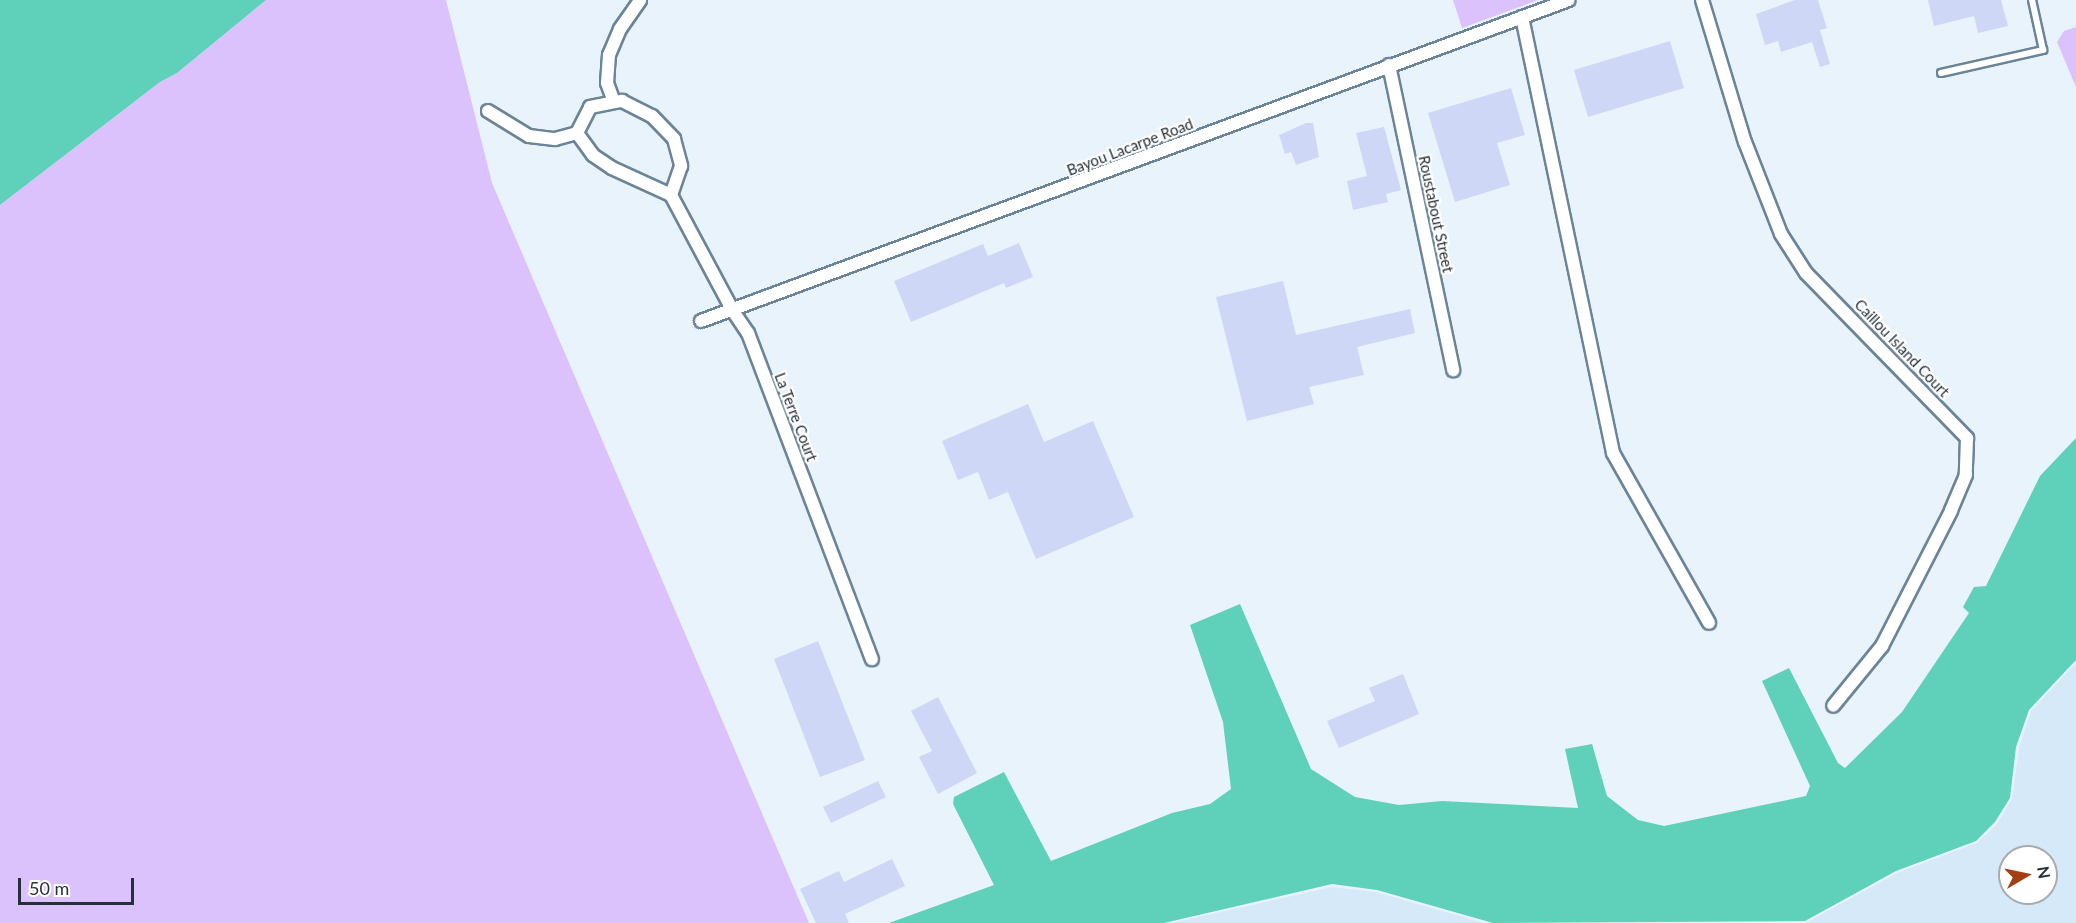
<!DOCTYPE html>
<html>
<head>
<meta charset="utf-8">
<style>
  body { margin:0 }
  #map { position:relative; width:2076px; height:923px; overflow:hidden; background:#e8f3fc; font-family:Lato,sans-serif }
  div>[style] { position:absolute }
  [style*='--x'] { left:calc(var(--x)*1px); top:calc(var(--y)*1px); width:calc(var(--w)*1px); rotate:calc(var(--a)*1deg) }
  .built>* { inset:0; background:#d5e9f9 }
  .green>* { inset:0; background:#dcc2fd }
  .water>* { inset:0; background:#5fd1ba }
  .building>* { inset:0; background:#cfd7f6 }
  .roads { filter:drop-shadow(2px 0 #6b8498) drop-shadow(-2px 0 #6b8498) drop-shadow(0 2px #6b8498) drop-shadow(0 -2px #6b8498) }
  .lane>* { height:6px; margin:-3px; padding:0 3px; transform-origin:3px; border-radius:3px; background:#fff }
  .street>* { height:12px; margin:-6px; padding:0 6px; transform-origin:6px; border-radius:6px; background:#fff }
  span { translate:-50% -50%; white-space:nowrap; text-align:center; line-height:1.15; -webkit-text-stroke:4.5px #fff; paint-order:stroke }
  .street-label { font-size:15px; color:#253038 }
  .north { position:absolute; left:1998px; top:845px; width:60px; height:60px; box-sizing:border-box; background:#fff; border:2px solid #a8acaf; border-radius:50%; rotate:81deg; font-size:16px; font-weight:700; line-height:24px; text-align:center; color:#253038 }
  .north::after { content:''; display:block; margin:auto; width:21px; height:27px; background:#a43f15; clip-path:polygon(50% 0,100% 100%,50% 72%,0 100%) }
  .scale { position:absolute; left:18px; top:878px; width:116px; height:27px; box-sizing:border-box; border:3px solid #253038; border-top:0; padding-left:8px; font-size:18px; line-height:21px; white-space:nowrap; color:#253038; -webkit-text-stroke:4px #fff; paint-order:stroke }
</style>
</head>
<body>
<div id="map">
  <div class="built">
    <i style="clip-path:polygon(evenodd,2076px 663px,2076px 923px,1806px 923px,1897px 873px,1977px 843px,1997px 824px,2012px 799px,2019px 748px,2031px 711px,2076px 663px,2010px 857px,2046px 857px,2046px 893px,2010px 893px,2010px 857px)"></i>
    <i style="clip-path:polygon(1332px 887px,1376px 892px,1484px 923px,1171px 923px)"></i>
  </div>
  <div class="green">
    <i style="clip-path:polygon(266px 0,446px 0,492px 183px,809px 923px,0 923px,0 205px,160px 82px,177px 73px)"></i>
    <i style="clip-path:polygon(1453px 0,1538px 0,1462px 28px)"></i>
    <i style="clip-path:polygon(2076px 27px,2076px 87px,2057px 42px,2064px 31px)"></i>
  </div>
  <div class="water">
    <i style="clip-path:polygon(0 0,266px 0,177px 73px,160px 82px,0 205px)"></i>
    <i style="clip-path:polygon(2076px 438px,2076px 660px,2029px 710px,2016px 747px,2010px 798px,1995px 822px,1976px 841px,1896px 871px,1805px 921px,1493px 923px,1377px 890px,1332px 884px,1164px 923px,889px 923px,994px 885px,953px 804px,954px 797px,1004px 772px,1051px 861px,1172px 813px,1210px 804px,1231px 789px,1223px 722px,1190px 625px,1240px 604px,1311px 769px,1355px 797px,1399px 805px,1442px 801px,1578px 808px,1565px 749px,1592px 744px,1607px 796px,1638px 820px,1664px 826px,1806px 796px,1810px 786px,1762px 681px,1789px 668px,1838px 763px,1845px 768px,1902px 712px,1969px 613px,1963px 607px,1974px 587px,1986px 586px,2040px 476px)"></i>
  </div>
  <div class="building">
    <i style="clip-path:polygon(1795px 0,1818px 0,1827px 28px,1820px 30px,1830px 64px,1820px 67px,1812px 42px,1781px 52px,1778px 41px,1765px 45px,1756px 14px)"></i>
    <i style="clip-path:polygon(1928px 0,2001px 0,2008px 26px,1978px 33px,1974px 16px,1934px 26px)"></i>
    <i style="clip-path:polygon(1670px 41px,1684px 88px,1588px 117px,1574px 70px)"></i>
    <i style="clip-path:polygon(1511px 88px,1525px 135px,1497px 143px,1510px 185px,1455px 202px,1428px 113px)"></i>
    <i style="clip-path:polygon(1306px 123px,1313px 123px,1319px 157px,1296px 165px,1291px 152px,1285px 154px,1279px 135px)"></i>
    <i style="clip-path:polygon(1384px 127px,1401px 190px,1386px 194px,1388px 202px,1353px 210px,1347px 181px,1367px 176px,1356px 133px)"></i>
    <i style="clip-path:polygon(1019px 243px,1033px 277px,1006px 288px,1004px 283px,911px 322px,894px 281px,983px 244px,988px 256px)"></i>
    <i style="clip-path:polygon(1283px 281px,1296px 335px,1410px 309px,1415px 333px,1357px 347px,1364px 375px,1309px 387px,1314px 404px,1247px 421px,1216px 297px)"></i>
    <i style="clip-path:polygon(1028px 404px,1044px 442px,1093px 421px,1134px 517px,1036px 559px,1008px 492px,989px 500px,978px 472px,958px 480px,942px 441px)"></i>
    <i style="clip-path:polygon(818px 641px,865px 760px,820px 777px,774px 659px)"></i>
    <i style="clip-path:polygon(1403px 674px,1419px 714px,1339px 748px,1327px 721px,1375px 701px,1369px 688px)"></i>
    <i style="clip-path:polygon(938px 697px,977px 773px,938px 794px,919px 757px,932px 751px,911px 711px)"></i>
    <i style="clip-path:polygon(878px 781px,886px 797px,831px 823px,823px 807px)"></i>
    <i style="clip-path:polygon(892px 859px,905px 886px,845px 914px,849px 923px,816px 923px,800px 889px,839px 871px,844px 882px)"></i>
  </div>
  <div class="roads">
    <div class="lane">
      <i style="--x:1941;--y:73;--w:105;--a:-12.7"></i>
      <i style="--x:2043;--y:50;--w:51;--a:-102.4"></i>
    </div>
    <div class="street">
      <i style="--x:1702;--y:0;--w:148;--a:73.2"></i>
      <i style="--x:1745;--y:142;--w:99;--a:68.6"></i>
      <i style="--x:1781;--y:234;--w:46;--a:57.3"></i>
      <i style="--x:1806;--y:273;--w:231;--a:45.7"></i>
      <i style="--x:1967;--y:438;--w:37;--a:92"></i>
      <i style="--x:1966;--y:475;--w:39;--a:113"></i>
      <i style="--x:1951;--y:511;--w:152;--a:117.1"></i>
      <i style="--x:1882;--y:646;--w:77;--a:129.2"></i>
      <i style="--x:1522;--y:17;--w:445;--a:78.2"></i>
      <i style="--x:1613;--y:453;--w:195;--a:60.5"></i>
      <i style="--x:1389;--y:65;--w:312;--a:78.1"></i>
      <i style="--x:622;--y:101;--w:34;--a:27"></i>
      <i style="--x:652;--y:116;--w:32;--a:46"></i>
      <i style="--x:674;--y:139;--w:28;--a:75"></i>
      <i style="--x:681;--y:166;--w:31;--a:109"></i>
      <i style="--x:671;--y:195;--w:65;--a:-155.4"></i>
      <i style="--x:612;--y:168;--w:23;--a:-146"></i>
      <i style="--x:593;--y:155;--w:27;--a:-126"></i>
      <i style="--x:577;--y:133;--w:29;--a:-63"></i>
      <i style="--x:590;--y:107;--w:33;--a:-11"></i>
      <i style="--x:614;--y:102;--w:20;--a:-110"></i>
      <i style="--x:607;--y:83;--w:28;--a:-86"></i>
      <i style="--x:609;--y:55;--w:28;--a:-67"></i>
      <i style="--x:620;--y:29;--w:35;--a:-55"></i>
      <i style="--x:488;--y:111;--w:48;--a:31.4"></i>
      <i style="--x:529;--y:136;--w:26;--a:7"></i>
      <i style="--x:555;--y:139;--w:23;--a:-15"></i>
      <i style="--x:671;--y:195;--w:132;--a:61.9"></i>
      <i style="--x:733;--y:311;--w:27;--a:56"></i>
      <i style="--x:748;--y:333;--w:349;--a:69.2"></i>
      <i style="--x:701;--y:321;--w:925;--a:-20.3"></i>
    </div>
  </div>
  <div class="street-label">
    <span style="left:1130px;top:147px;rotate:-21deg">Bayou Lacarpe Road</span>
    <span style="left:1436px;top:214px;rotate:78deg">Roustabout Street</span>
    <span style="left:1902px;top:348px;rotate:46deg">Caillou Island Court</span>
    <span style="left:796px;top:417px;rotate:69deg">La Terre Court</span>
  </div>
  <div class="north">N</div>
  <div class="scale">50 m</div>
</div>
</body>
</html>
